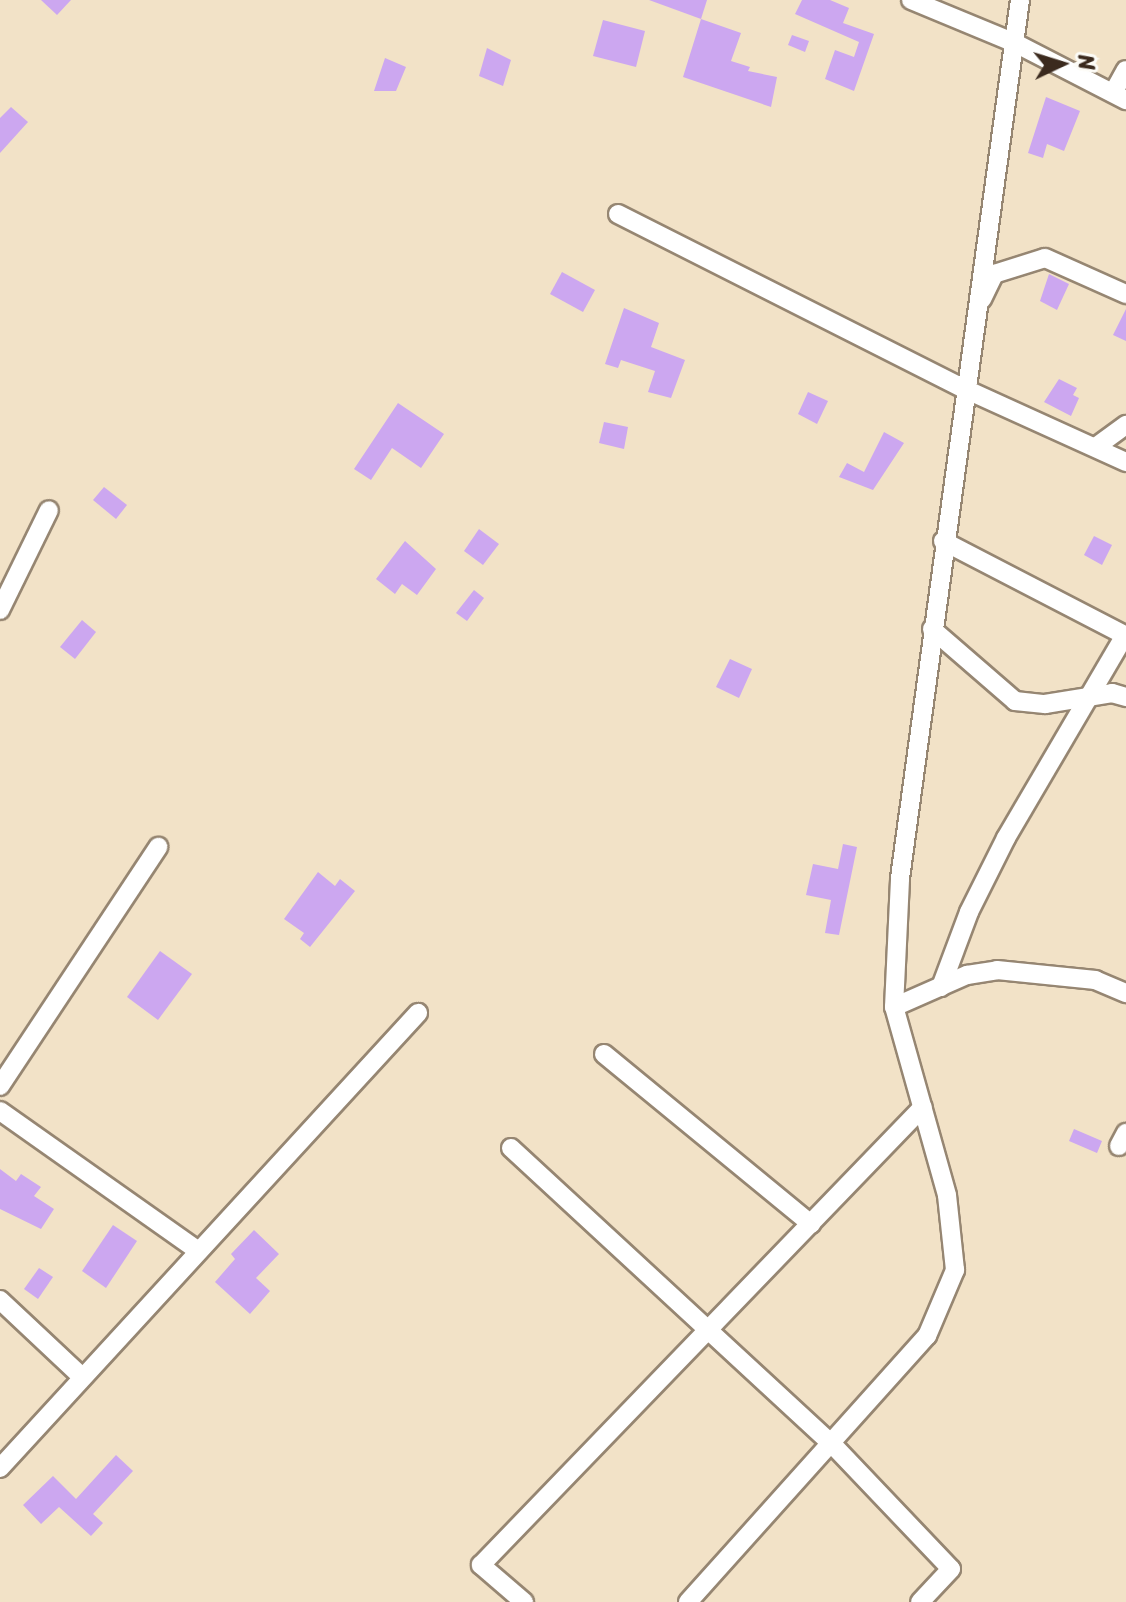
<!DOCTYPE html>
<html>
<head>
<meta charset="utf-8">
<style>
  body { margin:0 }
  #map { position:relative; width:1126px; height:1602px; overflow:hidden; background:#f2e2c7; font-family:Sriracha,sans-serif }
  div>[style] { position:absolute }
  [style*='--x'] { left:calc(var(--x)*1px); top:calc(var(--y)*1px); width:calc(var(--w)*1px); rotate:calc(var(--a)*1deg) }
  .building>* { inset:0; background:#cca7f0 }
  .roads { filter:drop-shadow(2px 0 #968672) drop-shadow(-2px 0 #968672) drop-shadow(0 2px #968672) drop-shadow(0 -2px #968672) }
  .minor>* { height:18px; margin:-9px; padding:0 9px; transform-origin:9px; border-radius:9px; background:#fff }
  span { translate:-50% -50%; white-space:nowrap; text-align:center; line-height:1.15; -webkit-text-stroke:8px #fdfcf7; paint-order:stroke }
  .north { position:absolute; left:1022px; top:24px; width:80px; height:80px; -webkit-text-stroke:6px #fdfcf7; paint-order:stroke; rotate:86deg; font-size:22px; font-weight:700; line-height:32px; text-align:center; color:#3b2a1e }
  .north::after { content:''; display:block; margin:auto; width:28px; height:36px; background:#3b2a1e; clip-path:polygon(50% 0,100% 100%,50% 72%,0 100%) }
</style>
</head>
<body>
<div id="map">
  <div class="building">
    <i style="clip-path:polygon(41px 0,71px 0,57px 15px)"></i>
    <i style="clip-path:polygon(649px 0,707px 0,701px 19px)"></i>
    <i style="clip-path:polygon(802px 0,830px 0,849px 8px,843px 23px,874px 34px,854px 91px,825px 79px,835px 50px,854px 57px,859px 42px,795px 14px)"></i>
    <i style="clip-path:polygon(701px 19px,741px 33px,731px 61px,750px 67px,748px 71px,777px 77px,771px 107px,683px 77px)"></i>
    <i style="clip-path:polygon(603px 20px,645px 31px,636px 67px,593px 56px)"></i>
    <i style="clip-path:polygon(792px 35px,809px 41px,805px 52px,788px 45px)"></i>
    <i style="clip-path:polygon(487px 48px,511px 60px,503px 86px,479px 76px)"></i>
    <i style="clip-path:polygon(385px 58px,406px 67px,396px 91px,374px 91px)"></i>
    <i style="clip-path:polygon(1046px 97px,1080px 111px,1064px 151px,1047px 144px,1043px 158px,1028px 153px)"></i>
    <i style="clip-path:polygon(11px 107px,28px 122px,0 153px,0 118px)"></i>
    <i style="clip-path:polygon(562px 272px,595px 290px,583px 312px,550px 294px)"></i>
    <i style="clip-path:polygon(1049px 274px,1069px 284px,1057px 310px,1040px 301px)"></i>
    <i style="clip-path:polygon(624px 308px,659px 323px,651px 347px,685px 360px,671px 398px,648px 392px,655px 371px,621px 360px,618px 368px,605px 364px)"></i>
    <i style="clip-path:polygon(1126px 309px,1126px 341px,1113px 335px)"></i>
    <i style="clip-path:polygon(1059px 379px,1077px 388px,1073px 395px,1079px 398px,1071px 416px,1044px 402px)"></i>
    <i style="clip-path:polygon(808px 392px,828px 401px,817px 424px,798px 414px)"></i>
    <i style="clip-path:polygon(398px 403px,444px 434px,421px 468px,392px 448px,371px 480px,354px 469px)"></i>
    <i style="clip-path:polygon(604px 422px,628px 427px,624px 449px,599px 443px)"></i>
    <i style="clip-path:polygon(884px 432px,904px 443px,873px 490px,839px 477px,847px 463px,864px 472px)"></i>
    <i style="clip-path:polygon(104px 487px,127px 505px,116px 519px,93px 500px)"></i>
    <i style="clip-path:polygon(479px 529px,499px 544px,483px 565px,464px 551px)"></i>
    <i style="clip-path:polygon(1094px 536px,1112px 545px,1102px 565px,1084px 555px)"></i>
    <i style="clip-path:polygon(405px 541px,436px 569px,417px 595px,402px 584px,395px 594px,376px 579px)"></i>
    <i style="clip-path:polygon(474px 590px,484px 598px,467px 621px,456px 613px)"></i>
    <i style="clip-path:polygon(82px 620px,96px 632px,75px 659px,60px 647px)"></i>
    <i style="clip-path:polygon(730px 659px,752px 669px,739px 698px,716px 687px)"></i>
    <i style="clip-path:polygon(843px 844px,857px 847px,839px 935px,825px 933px,831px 900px,806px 895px,813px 864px,838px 869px)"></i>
    <i style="clip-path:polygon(318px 872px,335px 886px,340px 879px,355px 891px,310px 947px,300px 939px,304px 933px,284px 919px)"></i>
    <i style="clip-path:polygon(160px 951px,192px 974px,158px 1020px,127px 997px)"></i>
    <i style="clip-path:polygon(1074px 1129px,1102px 1141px,1097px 1153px,1069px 1141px)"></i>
    <i style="clip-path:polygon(0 1169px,16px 1181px,21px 1174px,41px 1187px,34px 1196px,54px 1209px,41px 1229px,0 1209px)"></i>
    <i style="clip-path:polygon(113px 1225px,137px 1241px,106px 1288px,82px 1271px)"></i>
    <i style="clip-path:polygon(254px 1230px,279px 1254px,256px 1278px,270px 1291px,250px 1314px,215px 1282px,235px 1259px,231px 1254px)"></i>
    <i style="clip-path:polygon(39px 1268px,53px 1277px,38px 1299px,24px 1289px)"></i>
    <i style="clip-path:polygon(116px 1455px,133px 1471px,93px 1514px,103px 1523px,91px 1536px,59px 1507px,41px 1524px,23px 1505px,53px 1476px,76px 1499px)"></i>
  </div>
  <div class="roads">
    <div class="minor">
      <i style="--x:911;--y:0;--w:113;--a:22.5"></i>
      <i style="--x:1015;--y:43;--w:125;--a:27.2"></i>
      <i style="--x:1113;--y:93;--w:26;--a:-61"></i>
      <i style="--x:618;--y:214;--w:389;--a:26.8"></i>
      <i style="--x:965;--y:389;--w:177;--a:24.4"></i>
      <i style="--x:982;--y:299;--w:28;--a:-64"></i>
      <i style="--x:994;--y:274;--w:53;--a:-17.4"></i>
      <i style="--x:1045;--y:258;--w:89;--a:24"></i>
      <i style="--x:1097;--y:446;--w:36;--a:-36"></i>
      <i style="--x:943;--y:541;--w:206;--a:27.4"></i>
      <i style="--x:0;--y:610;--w:111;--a:-63.9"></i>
      <i style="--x:932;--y:629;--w:110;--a:40.9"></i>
      <i style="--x:1015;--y:701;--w:30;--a:6"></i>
      <i style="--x:1045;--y:704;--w:68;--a:-9.3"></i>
      <i style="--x:1112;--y:693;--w:15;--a:16"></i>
      <i style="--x:941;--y:987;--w:80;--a:-69.5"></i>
      <i style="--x:969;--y:912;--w:83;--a:-63.4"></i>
      <i style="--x:1006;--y:838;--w:235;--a:-59.6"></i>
      <i style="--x:894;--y:1007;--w:80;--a:-23.7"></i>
      <i style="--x:967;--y:975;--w:30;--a:-9"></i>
      <i style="--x:997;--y:970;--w:99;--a:5.8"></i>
      <i style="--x:1095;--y:980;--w:34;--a:23"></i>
      <i style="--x:604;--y:1054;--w:268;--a:39.4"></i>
      <i style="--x:0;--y:1086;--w:287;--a:-56.5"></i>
      <i style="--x:0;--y:1111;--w:241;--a:35.2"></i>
      <i style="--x:1119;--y:1146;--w:15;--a:-62"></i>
      <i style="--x:511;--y:1148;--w:438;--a:42.7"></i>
      <i style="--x:833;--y:1445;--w:171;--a:46.4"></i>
      <i style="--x:951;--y:1569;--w:45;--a:133.2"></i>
      <i style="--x:0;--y:1300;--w:112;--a:43.2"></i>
      <i style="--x:0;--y:1468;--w:618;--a:-47.43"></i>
      <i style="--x:524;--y:1602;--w:57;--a:-139.3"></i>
      <i style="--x:481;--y:1565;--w:636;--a:-46.02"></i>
      <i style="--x:688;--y:1602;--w:358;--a:-48.1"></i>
      <i style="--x:927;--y:1336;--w:72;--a:-67"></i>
      <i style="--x:955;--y:1270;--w:75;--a:-96.1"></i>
      <i style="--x:947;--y:1195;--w:195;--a:-105.7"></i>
      <i style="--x:894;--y:1007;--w:129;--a:-87.3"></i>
      <i style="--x:900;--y:878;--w:886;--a:-82.22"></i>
    </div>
  </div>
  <div class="north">N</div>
</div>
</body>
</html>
